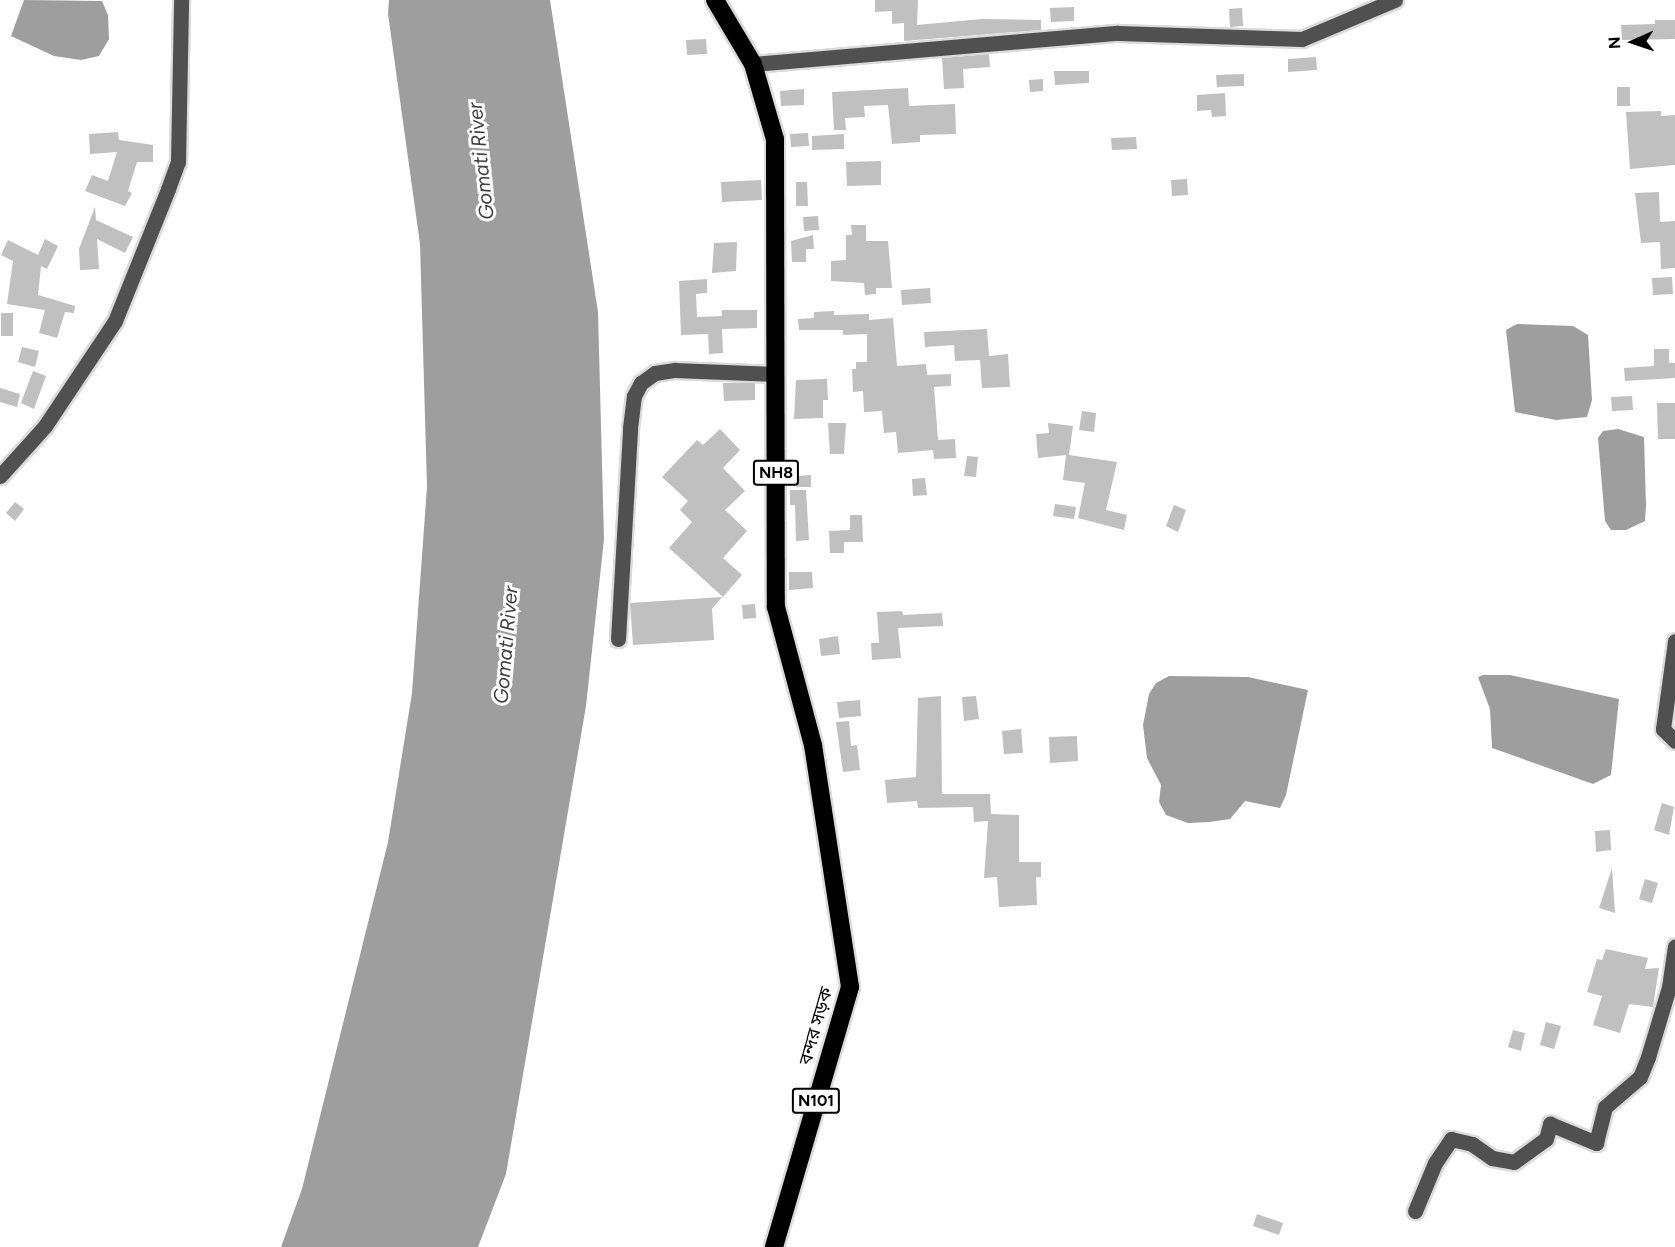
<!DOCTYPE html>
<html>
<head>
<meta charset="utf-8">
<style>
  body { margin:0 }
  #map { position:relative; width:1675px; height:1247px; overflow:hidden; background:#fff; font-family:Figtree,"Noto Sans Bengali",sans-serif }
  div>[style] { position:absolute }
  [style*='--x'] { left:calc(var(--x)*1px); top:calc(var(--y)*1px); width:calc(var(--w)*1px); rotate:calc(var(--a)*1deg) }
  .water>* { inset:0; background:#9e9e9e }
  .building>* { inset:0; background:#c0c0c0 }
  .roads { filter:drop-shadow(2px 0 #dbdbdb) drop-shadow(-2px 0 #dbdbdb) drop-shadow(0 2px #dbdbdb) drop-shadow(0 -2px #dbdbdb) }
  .minor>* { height:15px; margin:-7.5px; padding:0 7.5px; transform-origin:7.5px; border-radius:7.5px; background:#505050 }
  .highway>* { height:18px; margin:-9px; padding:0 9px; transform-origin:9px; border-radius:9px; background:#000 }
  span { translate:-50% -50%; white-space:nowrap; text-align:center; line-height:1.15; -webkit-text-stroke:6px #fff; paint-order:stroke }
  .shield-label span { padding:2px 4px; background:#fff; border:2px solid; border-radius:4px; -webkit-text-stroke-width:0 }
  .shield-label { font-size:16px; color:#000; font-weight:700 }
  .street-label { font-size:18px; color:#000 }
  .water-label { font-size:20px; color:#3f3f3f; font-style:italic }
  .north { position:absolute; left:1603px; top:12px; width:60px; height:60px; -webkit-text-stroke:4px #fff; paint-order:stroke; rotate:267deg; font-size:16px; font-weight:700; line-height:24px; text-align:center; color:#000 }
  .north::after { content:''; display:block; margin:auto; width:21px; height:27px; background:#000; clip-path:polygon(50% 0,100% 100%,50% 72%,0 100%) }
</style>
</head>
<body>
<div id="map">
  <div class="water">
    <i style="clip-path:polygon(24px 0,102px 1px,108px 15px,109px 39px,99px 56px,81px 60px,54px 56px,11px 36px)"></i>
    <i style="clip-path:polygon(389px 0,550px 0,598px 312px,604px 539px,586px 706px,506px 1174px,478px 1247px,281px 1247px,302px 1189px,388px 842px,412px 693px,427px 487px,420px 244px,388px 14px)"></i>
    <i style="clip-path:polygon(1517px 324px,1573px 326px,1588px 335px,1592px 400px,1587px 417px,1556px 420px,1515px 412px,1506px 330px)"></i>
    <i style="clip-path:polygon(1618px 429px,1644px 437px,1646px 506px,1645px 521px,1626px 530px,1611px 530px,1605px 521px,1598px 438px,1603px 431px)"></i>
    <i style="clip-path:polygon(1483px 675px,1510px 675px,1619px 699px,1611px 775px,1593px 784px,1492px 748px,1490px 709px,1478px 677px)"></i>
    <i style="clip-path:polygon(1169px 676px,1248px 677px,1308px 690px,1286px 795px,1280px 808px,1245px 801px,1230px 819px,1209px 822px,1188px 823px,1166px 815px,1159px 802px,1161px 785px,1147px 758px,1143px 725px,1149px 694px,1156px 683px)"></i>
  </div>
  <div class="building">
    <i style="clip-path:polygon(875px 0,918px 0,917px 25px,982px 19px,1041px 20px,1041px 30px,904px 41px,904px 23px,892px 24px,892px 11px,875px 12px)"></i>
    <i style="clip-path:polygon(1074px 7px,1074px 21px,1051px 22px,1050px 8px)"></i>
    <i style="clip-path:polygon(1242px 8px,1243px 26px,1230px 27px,1229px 9px)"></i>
    <i style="clip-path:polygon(1655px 20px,1675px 20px,1675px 39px,1622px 40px,1621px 25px,1655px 24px)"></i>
    <i style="clip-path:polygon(706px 39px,707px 54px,687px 55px,686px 40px)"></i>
    <i style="clip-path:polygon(989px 54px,990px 67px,963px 69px,964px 88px,944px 89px,942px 58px)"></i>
    <i style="clip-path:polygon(1316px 57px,1317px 70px,1288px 72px,1288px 59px)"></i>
    <i style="clip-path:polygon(1054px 71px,1089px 71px,1089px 83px,1055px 85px)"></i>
    <i style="clip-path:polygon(1244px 74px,1244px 86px,1217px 87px,1216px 75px)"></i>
    <i style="clip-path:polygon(1043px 79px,1043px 91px,1030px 92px,1029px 80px)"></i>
    <i style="clip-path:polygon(1617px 87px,1630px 87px,1630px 106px,1617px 106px)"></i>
    <i style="clip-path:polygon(908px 88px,909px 106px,955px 104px,956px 134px,920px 135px,920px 142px,892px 144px,888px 105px,864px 106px,865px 117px,845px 118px,846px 130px,834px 130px,832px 92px)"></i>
    <i style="clip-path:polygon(804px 89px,804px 105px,781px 106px,780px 91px)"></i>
    <i style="clip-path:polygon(1225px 93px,1226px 116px,1212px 117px,1211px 110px,1197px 111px,1197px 95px)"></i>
    <i style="clip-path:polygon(1661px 111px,1661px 116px,1675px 115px,1675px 165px,1630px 169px,1626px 112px)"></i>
    <i style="clip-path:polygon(118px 132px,119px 140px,153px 145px,153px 162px,137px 162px,128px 191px,132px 193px,125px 206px,85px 191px,92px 175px,108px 181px,117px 152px,90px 154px,89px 134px)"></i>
    <i style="clip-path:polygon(808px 133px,809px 146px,791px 147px,790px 134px)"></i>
    <i style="clip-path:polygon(844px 134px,844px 149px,812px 150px,812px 136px)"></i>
    <i style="clip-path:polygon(1136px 137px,1137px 149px,1112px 150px,1111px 138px)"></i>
    <i style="clip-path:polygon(881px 161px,881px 185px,847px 186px,846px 162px)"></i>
    <i style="clip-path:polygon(1187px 179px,1188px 195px,1172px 196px,1171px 180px)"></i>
    <i style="clip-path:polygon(761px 180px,762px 200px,722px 202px,721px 182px)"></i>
    <i style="clip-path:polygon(796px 182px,807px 182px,808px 206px,796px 206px)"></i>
    <i style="clip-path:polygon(1659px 192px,1660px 222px,1675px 221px,1675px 268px,1661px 269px,1660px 242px,1641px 243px,1635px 193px)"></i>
    <i style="clip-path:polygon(95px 207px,96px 220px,133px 237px,125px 253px,97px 239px,99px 269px,80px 270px,79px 249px)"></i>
    <i style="clip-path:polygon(818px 216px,819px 230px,804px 231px,803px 217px)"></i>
    <i style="clip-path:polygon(851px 225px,866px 225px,866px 241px,888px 241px,892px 288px,876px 288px,876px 294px,865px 295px,864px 283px,831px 281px,831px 261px,846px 260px,846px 235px,852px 235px)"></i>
    <i style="clip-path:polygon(813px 235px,814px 249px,806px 249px,806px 262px,792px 262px,791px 241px)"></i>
    <i style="clip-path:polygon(45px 239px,58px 246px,47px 269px,41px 266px,38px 295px,75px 306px,74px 313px,65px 312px,57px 338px,39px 333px,45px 310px,7px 304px,13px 261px,1px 255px,8px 240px,38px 255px)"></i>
    <i style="clip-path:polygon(737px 242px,736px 271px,712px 273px,714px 243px)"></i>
    <i style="clip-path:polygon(1672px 277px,1673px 294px,1653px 295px,1652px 278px)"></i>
    <i style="clip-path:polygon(707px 279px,707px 293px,696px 294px,697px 317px,722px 316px,722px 310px,757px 310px,757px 328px,722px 329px,723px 353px,709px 354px,708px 334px,681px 335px,679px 281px)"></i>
    <i style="clip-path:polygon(930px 288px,931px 303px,902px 305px,901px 290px)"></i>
    <i style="clip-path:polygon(834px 311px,834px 315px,869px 314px,869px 320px,893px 318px,897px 366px,926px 364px,927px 375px,951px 374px,951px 386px,934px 387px,938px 440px,955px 439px,956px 458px,934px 459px,933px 450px,898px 453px,896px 432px,884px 433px,882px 411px,864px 412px,863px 391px,853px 392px,852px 369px,856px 369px,856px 362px,867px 362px,867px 334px,843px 335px,843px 330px,799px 330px,798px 319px,814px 318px,814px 312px)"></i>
    <i style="clip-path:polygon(1px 313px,13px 313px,13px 336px,1px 336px)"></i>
    <i style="clip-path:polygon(987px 329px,989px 356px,1008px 354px,1010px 387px,982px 388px,980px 360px,955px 361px,954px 345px,925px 347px,924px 332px)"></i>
    <i style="clip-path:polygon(22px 347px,39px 351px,35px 367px,18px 362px)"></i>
    <i style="clip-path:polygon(1654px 349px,1669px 349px,1669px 363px,1675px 363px,1675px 378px,1625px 381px,1624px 368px,1654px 366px)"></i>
    <i style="clip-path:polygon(33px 371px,46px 376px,34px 409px,21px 403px)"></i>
    <i style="clip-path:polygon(827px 379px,828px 400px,823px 400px,823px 418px,794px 419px,796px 380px)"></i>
    <i style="clip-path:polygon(723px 383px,755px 383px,755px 400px,724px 401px)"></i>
    <i style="clip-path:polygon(0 388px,20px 394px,17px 407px,0 402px)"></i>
    <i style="clip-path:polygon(1632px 396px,1633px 410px,1612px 411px,1611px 397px)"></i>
    <i style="clip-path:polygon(1657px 403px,1675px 403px,1675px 439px,1658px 439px)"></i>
    <i style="clip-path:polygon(1082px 411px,1096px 413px,1094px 432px,1079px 430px)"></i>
    <i style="clip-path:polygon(828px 423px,846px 423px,844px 454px,830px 454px)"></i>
    <i style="clip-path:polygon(1048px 423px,1073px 426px,1069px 455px,1117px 462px,1106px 510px,1127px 515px,1124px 530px,1078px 518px,1085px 483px,1063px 480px,1066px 455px,1038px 458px,1036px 434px,1049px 433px)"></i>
    <i style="clip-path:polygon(720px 429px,740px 450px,723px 468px,745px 491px,725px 510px,747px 531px,723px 558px,742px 575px,723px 597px,669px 548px,692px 522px,680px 510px,688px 501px,662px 477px,697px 440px,703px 445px)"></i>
    <i style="clip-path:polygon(967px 456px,978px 457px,976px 477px,964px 476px)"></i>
    <i style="clip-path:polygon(811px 475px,811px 487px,797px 487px,797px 476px)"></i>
    <i style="clip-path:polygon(925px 478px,927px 495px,913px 496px,912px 479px)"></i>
    <i style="clip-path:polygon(790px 490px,806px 490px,809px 540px,796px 541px,795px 505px,790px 505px)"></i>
    <i style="clip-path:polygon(15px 502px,24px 509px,15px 521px,6px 513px)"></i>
    <i style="clip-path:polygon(1055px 504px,1076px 507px,1074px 519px,1053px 516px)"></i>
    <i style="clip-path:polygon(1174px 505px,1186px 510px,1178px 532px,1166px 526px)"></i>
    <i style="clip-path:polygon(850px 515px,862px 515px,863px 542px,844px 542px,844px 553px,830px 553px,829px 531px,850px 530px)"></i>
    <i style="clip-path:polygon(789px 572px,812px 572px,813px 588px,789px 590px)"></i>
    <i style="clip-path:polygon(722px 597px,712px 609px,714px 640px,633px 645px,630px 603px)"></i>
    <i style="clip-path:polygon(755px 604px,756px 618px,743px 619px,742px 605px)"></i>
    <i style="clip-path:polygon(902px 611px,903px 615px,942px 613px,943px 626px,898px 628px,901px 658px,872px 660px,871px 643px,879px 643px,877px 612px)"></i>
    <i style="clip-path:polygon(838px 636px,840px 654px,821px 656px,819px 639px)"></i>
    <i style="clip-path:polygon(941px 696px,942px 794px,990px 794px,991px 814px,1019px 815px,1019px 862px,1041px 862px,1041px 877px,1036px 877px,1037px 905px,999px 907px,997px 877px,984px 878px,988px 821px,974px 822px,973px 807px,918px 808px,917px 801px,887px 803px,885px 780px,916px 777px,918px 698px)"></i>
    <i style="clip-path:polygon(976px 696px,979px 719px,964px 721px,962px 697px)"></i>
    <i style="clip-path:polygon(860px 700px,861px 716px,839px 718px,837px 702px)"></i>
    <i style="clip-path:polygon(849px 721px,851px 746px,857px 745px,860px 770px,843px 772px,836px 722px)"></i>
    <i style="clip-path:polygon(1021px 729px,1023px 753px,1004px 754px,1002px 731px)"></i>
    <i style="clip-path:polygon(1077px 736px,1078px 761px,1050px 763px,1049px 737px)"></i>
    <i style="clip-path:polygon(1662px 803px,1674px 807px,1669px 835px,1654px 830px)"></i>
    <i style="clip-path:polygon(1610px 830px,1611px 850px,1596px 852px,1595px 831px)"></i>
    <i style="clip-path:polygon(1612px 868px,1615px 913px,1599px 908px)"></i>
    <i style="clip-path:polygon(1645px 879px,1658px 883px,1652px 903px,1639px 899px)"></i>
    <i style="clip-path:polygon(1606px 949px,1648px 958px,1645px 969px,1659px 968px,1653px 1007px,1629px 1004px,1620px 1033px,1593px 1025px,1602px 996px,1587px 992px,1597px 959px,1602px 960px)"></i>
    <i style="clip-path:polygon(1546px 1022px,1561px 1026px,1554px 1049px,1540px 1045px)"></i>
    <i style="clip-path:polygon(1513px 1030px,1525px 1033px,1521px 1051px,1508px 1047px)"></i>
    <i style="clip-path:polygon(1257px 1214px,1283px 1223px,1279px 1235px,1253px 1226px)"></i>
  </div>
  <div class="roads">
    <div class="minor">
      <i style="--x:753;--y:64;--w:366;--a:-4.9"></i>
      <i style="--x:1118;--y:33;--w:184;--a:1.9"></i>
      <i style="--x:1302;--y:39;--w:101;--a:-22.8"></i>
      <i style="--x:0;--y:476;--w:67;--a:-48"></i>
      <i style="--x:45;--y:426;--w:126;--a:-56.3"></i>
      <i style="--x:115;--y:321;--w:142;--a:-68.1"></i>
      <i style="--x:168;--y:189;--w:29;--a:-70"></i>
      <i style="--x:178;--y:162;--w:162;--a:-88.9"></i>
      <i style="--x:618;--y:639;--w:211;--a:-86.7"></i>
      <i style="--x:630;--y:428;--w:32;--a:-83"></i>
      <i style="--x:634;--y:396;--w:15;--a:-62"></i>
      <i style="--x:641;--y:383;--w:17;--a:-36"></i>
      <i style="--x:655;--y:373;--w:20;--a:-9"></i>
      <i style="--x:675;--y:370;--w:100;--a:2.3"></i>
      <i style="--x:1675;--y:641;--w:89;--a:97.8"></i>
      <i style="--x:1663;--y:729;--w:17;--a:45"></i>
      <i style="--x:1415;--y:1211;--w:52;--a:-67.4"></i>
      <i style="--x:1435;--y:1163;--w:29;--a:-56"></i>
      <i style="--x:1451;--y:1139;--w:22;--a:13"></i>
      <i style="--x:1472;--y:1144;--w:24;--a:35"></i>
      <i style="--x:1492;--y:1158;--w:22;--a:10"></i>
      <i style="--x:1514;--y:1162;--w:39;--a:-36"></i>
      <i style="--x:1546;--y:1139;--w:16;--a:-75"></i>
      <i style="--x:1550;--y:1124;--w:50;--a:22.4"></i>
      <i style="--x:1596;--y:1143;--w:37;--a:-76"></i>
      <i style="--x:1605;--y:1107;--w:46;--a:-40.6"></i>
      <i style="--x:1640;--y:1077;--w:22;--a:-68"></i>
      <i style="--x:1648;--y:1057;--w:73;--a:-73.3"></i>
      <i style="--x:1669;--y:987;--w:41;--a:-81.7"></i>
    </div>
    <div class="highway">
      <i style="--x:715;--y:0;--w:74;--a:59.3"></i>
      <i style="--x:753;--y:64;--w:78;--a:73.7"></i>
      <i style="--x:775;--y:139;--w:468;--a:89.9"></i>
      <i style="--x:776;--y:607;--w:143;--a:75"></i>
      <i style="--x:813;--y:745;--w:245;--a:81.3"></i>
      <i style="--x:850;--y:987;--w:271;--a:106.3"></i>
    </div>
  </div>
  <div class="shield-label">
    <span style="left:776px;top:473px">NH8</span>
    <span style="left:816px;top:1101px">N101</span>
  </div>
  <div class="street-label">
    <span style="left:816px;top:1026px;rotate:-74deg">বন্দর সড়ক</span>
  </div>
  <div class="water-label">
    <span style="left:481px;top:161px;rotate:-96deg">Gomati River</span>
    <span style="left:506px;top:645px;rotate:-85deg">Gomati River</span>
  </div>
  <div class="north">N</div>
</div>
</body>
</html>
